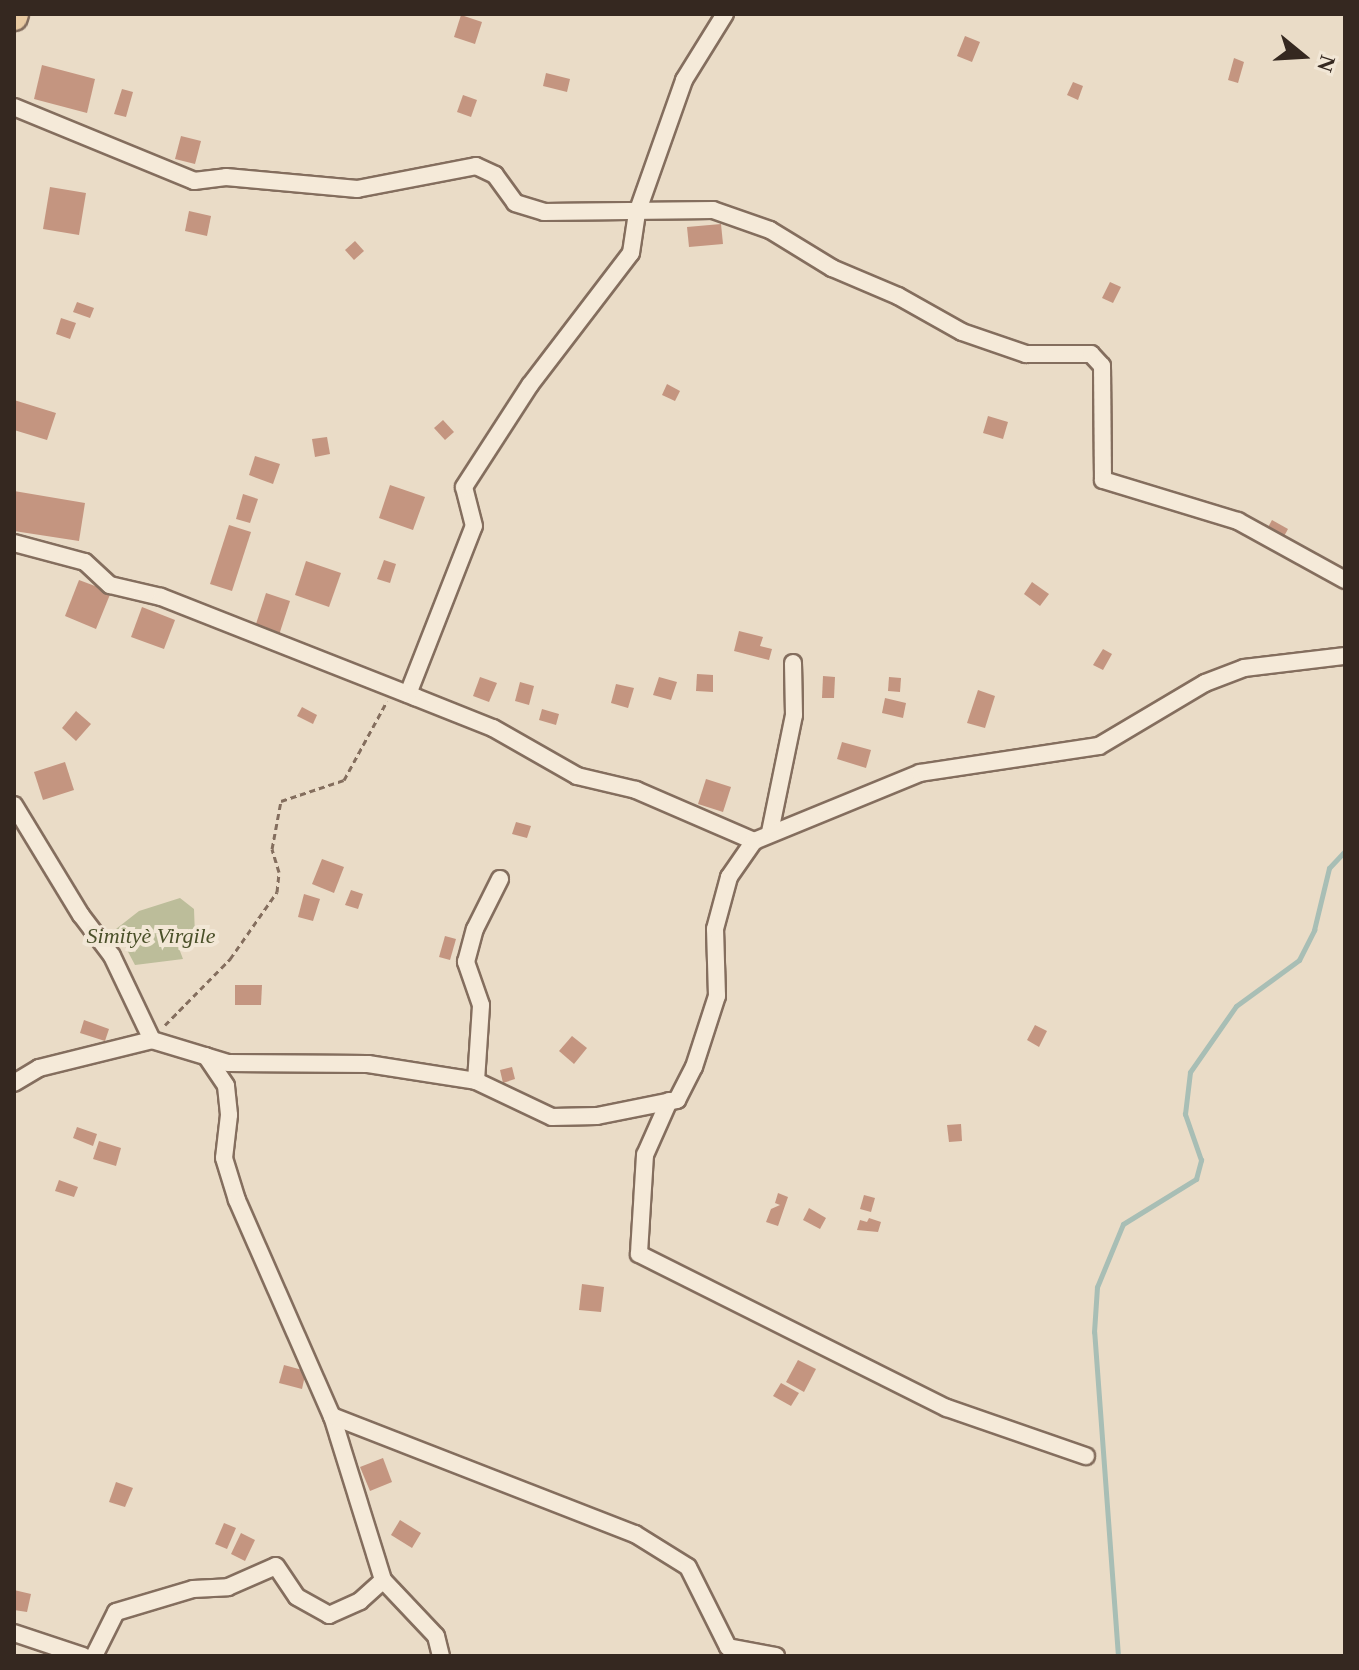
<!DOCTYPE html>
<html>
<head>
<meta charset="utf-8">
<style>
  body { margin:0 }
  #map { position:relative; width:1359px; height:1670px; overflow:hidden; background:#eadcc7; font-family:Georgia,serif }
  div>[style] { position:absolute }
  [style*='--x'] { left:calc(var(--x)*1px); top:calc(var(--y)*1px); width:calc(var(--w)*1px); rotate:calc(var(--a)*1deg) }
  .cemetery>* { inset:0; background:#bcbd9a }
  .stream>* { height:5px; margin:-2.5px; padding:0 2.5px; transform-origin:2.5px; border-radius:2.5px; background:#a8beb5 }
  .building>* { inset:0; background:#c49580 }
  .path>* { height:3px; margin-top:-1.5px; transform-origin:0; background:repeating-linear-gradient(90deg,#846e5e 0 6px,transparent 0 10px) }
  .roads { filter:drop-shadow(2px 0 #846e5e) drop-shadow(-2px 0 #846e5e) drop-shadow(0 2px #846e5e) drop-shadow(0 -2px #846e5e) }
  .minor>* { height:16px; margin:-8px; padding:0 8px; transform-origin:8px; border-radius:8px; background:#f5ead9 }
  .primary>* { height:26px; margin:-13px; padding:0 13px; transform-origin:13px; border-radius:13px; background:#e9cba3 }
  span { translate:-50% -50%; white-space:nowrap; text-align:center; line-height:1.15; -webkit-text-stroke:8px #f2e7d6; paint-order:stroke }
  .park-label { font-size:22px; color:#4a5029; font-style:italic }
  .frame { position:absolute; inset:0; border:16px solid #352820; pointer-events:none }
  .north { position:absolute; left:1263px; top:16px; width:80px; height:80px; -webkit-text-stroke:6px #f2e7d6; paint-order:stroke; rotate:108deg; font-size:22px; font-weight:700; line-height:32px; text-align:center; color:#352820 }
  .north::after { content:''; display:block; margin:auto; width:28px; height:36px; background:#352820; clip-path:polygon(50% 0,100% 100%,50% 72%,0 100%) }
</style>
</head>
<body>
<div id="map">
  <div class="cemetery">
    <i style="clip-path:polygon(180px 898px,194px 909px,195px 936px,177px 943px,183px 959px,135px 965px,116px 929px,139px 911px)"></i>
  </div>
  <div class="stream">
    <i style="--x:1118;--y:1656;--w:325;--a:-94.2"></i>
    <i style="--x:1094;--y:1332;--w:45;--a:-86.2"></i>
    <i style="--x:1097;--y:1287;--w:68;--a:-67.6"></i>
    <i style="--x:1123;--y:1224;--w:86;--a:-31.7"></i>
    <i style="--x:1196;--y:1179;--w:20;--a:-75"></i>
    <i style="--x:1201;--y:1160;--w:49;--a:-109.2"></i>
    <i style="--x:1185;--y:1114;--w:42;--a:-83.2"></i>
    <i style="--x:1190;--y:1072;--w:80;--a:-55.1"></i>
    <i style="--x:1236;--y:1006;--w:78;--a:-36.1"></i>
    <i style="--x:1299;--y:960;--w:34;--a:-63"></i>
    <i style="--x:1314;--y:930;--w:64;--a:-76.4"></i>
    <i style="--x:1329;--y:868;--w:23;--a:-47"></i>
  </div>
  <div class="building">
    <i style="clip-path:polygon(461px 15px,482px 22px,475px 44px,454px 37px)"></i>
    <i style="clip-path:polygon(965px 36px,980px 42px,972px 62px,957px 56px)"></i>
    <i style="clip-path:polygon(1234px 58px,1244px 62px,1238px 83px,1228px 80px)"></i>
    <i style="clip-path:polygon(42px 65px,95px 79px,87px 113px,34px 99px)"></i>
    <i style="clip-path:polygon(546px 73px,570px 79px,567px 92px,543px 86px)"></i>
    <i style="clip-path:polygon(1073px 82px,1083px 86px,1078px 100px,1067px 95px)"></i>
    <i style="clip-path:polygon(122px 89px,133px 92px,126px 117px,114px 114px)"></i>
    <i style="clip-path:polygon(463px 95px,477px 100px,471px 117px,457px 112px)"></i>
    <i style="clip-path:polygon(181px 136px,201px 141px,195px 164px,175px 159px)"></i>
    <i style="clip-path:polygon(50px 187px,86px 193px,79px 235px,43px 229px)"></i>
    <i style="clip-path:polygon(189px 211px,211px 216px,207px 236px,185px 231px)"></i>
    <i style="clip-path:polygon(721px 224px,723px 244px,689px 247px,687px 227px)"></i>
    <i style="clip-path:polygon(355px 241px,364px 251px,354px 260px,345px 250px)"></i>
    <i style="clip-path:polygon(1110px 282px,1121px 287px,1113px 303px,1102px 298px)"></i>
    <i style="clip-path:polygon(77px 302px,94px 308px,90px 318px,73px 312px)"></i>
    <i style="clip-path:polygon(61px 318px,76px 323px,70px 339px,56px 334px)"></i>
    <i style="clip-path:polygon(667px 384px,680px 391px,675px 401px,662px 395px)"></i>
    <i style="clip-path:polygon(14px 400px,56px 413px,47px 440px,14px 430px)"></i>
    <i style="clip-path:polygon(988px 416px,1008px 422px,1003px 439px,983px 433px)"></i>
    <i style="clip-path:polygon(443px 420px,454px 432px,445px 440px,434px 428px)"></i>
    <i style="clip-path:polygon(327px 437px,330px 454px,315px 457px,312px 439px)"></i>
    <i style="clip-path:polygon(255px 456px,280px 464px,273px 484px,249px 475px)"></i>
    <i style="clip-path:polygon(390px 485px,425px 497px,413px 530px,379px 518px)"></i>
    <i style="clip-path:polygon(14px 491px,85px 503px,79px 541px,14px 531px)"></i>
    <i style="clip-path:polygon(243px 494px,258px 499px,250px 523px,236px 519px)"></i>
    <i style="clip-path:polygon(1272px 520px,1288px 529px,1282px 540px,1266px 531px)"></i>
    <i style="clip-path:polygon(229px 525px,251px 532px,232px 591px,210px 584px)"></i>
    <i style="clip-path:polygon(384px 560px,396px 564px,390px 583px,377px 579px)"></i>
    <i style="clip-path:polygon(306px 561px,341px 573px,329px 607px,295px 595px)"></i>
    <i style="clip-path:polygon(79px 580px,111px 592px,96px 629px,65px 616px)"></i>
    <i style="clip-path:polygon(1032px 582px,1049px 594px,1040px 606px,1024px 594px)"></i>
    <i style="clip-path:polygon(266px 593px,290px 601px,279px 635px,255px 627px)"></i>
    <i style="clip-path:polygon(142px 607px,175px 620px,164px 649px,131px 637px)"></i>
    <i style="clip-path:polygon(739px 631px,763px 637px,760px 646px,772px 649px,769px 660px,734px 651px)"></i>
    <i style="clip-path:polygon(1103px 649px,1112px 654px,1103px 670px,1093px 665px)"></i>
    <i style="clip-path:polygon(697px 674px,713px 675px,713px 692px,696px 691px)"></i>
    <i style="clip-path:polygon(823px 676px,835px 677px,834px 698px,822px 698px)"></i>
    <i style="clip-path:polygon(480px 677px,497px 683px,489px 702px,473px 696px)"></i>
    <i style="clip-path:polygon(659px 677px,677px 682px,671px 700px,653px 695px)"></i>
    <i style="clip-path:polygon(889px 677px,901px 678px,900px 692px,888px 691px)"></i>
    <i style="clip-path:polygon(520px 682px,534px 686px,529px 705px,515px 701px)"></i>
    <i style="clip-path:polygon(616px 684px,634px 688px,628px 708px,611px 703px)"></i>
    <i style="clip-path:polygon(978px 690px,995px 696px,985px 728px,967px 723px)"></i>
    <i style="clip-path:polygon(885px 698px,906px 703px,903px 718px,882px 713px)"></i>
    <i style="clip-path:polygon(302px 707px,317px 715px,313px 724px,297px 716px)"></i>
    <i style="clip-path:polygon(542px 709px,559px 714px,556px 725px,539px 720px)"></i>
    <i style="clip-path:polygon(76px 711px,91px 724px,76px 741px,62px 728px)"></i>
    <i style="clip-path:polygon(842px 742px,871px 750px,866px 768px,837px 759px)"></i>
    <i style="clip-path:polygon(65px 762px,74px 790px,43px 800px,34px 772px)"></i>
    <i style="clip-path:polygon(706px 779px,731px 787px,723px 812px,698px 804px)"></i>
    <i style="clip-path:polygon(516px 822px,531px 826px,527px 838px,512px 834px)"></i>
    <i style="clip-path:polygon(322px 859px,344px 867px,334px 893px,312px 884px)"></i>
    <i style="clip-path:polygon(351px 890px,363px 894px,358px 909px,345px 905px)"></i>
    <i style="clip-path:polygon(304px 894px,320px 899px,313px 921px,298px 917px)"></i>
    <i style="clip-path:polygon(445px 936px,456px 939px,450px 960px,439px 957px)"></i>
    <i style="clip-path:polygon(235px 985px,262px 985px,261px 1005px,235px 1005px)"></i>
    <i style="clip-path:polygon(84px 1020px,109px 1029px,105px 1041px,80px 1033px)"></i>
    <i style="clip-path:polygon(1035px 1025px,1047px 1031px,1039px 1047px,1027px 1040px)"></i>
    <i style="clip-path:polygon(572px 1036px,587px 1048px,574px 1064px,559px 1051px)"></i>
    <i style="clip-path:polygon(512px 1067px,515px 1079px,503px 1083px,500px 1070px)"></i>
    <i style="clip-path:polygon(961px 1124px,962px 1141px,949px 1142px,947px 1125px)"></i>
    <i style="clip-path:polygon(77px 1127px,97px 1134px,93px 1146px,73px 1138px)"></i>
    <i style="clip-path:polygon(99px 1141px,121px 1148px,116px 1166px,93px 1159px)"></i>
    <i style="clip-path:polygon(59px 1180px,78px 1187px,74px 1197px,55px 1191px)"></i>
    <i style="clip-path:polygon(778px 1193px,788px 1197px,778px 1226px,766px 1222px,771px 1209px,780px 1205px,775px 1203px)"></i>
    <i style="clip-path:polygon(864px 1195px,875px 1198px,871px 1212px,860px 1209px)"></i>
    <i style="clip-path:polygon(809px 1208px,826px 1218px,820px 1229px,803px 1220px)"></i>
    <i style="clip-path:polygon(869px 1218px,881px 1222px,878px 1232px,857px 1230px,860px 1220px,867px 1222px)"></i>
    <i style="clip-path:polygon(582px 1284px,604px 1287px,601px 1312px,579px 1310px)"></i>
    <i style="clip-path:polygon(798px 1360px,816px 1369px,804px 1392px,786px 1382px)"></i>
    <i style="clip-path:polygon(284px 1365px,306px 1371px,302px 1389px,279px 1383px)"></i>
    <i style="clip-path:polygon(781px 1383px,799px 1393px,791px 1406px,773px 1396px)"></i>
    <i style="clip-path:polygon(383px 1458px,392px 1482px,370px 1491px,360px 1467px)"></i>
    <i style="clip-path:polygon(116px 1482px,133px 1488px,125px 1507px,109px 1502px)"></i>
    <i style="clip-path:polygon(400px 1520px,421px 1533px,412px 1548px,391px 1535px)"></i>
    <i style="clip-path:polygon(224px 1523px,236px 1528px,227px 1549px,215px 1544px)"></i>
    <i style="clip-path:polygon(241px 1533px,255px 1540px,245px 1561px,231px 1554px)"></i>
    <i style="clip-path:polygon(14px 1590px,31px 1594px,27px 1612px,14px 1610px)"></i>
  </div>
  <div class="path">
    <i style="--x:165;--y:1025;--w:93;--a:-45.4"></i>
    <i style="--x:230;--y:959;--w:82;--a:-55"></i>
    <i style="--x:277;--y:892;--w:20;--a:-84"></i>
    <i style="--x:279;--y:872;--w:24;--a:-107"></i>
    <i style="--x:272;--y:849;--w:49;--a:-79.4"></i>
    <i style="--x:281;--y:801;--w:66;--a:-18.4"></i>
    <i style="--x:344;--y:780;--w:90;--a:-61.4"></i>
  </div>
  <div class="roads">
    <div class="minor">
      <i style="--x:14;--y:107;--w:195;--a:22.3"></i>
      <i style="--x:194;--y:181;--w:32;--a:-7"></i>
      <i style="--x:226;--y:177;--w:132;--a:5.2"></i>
      <i style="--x:357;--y:189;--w:121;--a:-10.9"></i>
      <i style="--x:476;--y:166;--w:21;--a:25"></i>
      <i style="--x:495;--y:175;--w:34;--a:54"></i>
      <i style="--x:515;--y:203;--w:30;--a:17"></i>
      <i style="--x:544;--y:212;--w:169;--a:-0.7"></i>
      <i style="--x:713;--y:210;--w:60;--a:19.3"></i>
      <i style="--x:770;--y:230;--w:73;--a:31.5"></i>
      <i style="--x:832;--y:268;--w:72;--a:23"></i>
      <i style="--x:898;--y:296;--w:73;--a:29.4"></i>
      <i style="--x:962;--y:332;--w:68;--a:19"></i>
      <i style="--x:1026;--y:354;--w:65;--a:0"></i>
      <i style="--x:1091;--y:354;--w:16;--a:47"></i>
      <i style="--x:1102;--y:366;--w:114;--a:89.5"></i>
      <i style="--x:1103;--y:480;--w:141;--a:16.9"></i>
      <i style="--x:1238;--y:521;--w:122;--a:28.9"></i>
      <i style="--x:14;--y:543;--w:73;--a:15"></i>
      <i style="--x:85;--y:562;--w:34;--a:43"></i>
      <i style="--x:110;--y:585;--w:52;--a:13.2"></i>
      <i style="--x:161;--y:597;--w:273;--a:21.5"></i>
      <i style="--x:415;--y:697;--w:84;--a:21.7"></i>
      <i style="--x:493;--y:728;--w:97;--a:29.7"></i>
      <i style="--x:577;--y:776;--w:61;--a:13.3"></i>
      <i style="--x:636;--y:790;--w:129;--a:23.4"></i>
      <i style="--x:408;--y:694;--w:180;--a:-68.6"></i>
      <i style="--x:474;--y:526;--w:40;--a:-104.4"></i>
      <i style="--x:464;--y:487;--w:121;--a:-57.1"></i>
      <i style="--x:530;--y:385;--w:166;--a:-52.6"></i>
      <i style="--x:631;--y:253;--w:40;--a:-81.5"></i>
      <i style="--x:637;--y:213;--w:141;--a:-70.5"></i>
      <i style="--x:684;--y:80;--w:78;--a:-58.2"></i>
      <i style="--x:14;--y:805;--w:129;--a:58.7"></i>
      <i style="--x:81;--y:915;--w:51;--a:52.9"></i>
      <i style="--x:112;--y:956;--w:93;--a:64.5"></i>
      <i style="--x:770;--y:832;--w:119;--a:-78.4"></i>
      <i style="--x:794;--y:715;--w:52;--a:-91.1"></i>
      <i style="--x:206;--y:1056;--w:36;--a:56"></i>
      <i style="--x:226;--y:1086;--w:29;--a:84"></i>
      <i style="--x:229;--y:1115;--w:43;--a:96.6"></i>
      <i style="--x:224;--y:1158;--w:44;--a:72.8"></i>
      <i style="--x:237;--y:1200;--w:236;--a:66.3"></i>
      <i style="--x:332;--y:1416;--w:172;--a:72.7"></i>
      <i style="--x:383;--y:1580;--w:77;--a:46.6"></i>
      <i style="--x:436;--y:1636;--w:21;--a:76"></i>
      <i style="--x:476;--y:1081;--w:76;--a:-86.2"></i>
      <i style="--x:481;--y:1005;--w:46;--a:-109.2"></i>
      <i style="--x:466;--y:962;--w:34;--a:-75"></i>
      <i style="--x:475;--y:929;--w:56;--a:-63.4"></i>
      <i style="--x:14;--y:1083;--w:29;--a:-31"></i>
      <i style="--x:39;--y:1068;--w:116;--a:-13.9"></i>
      <i style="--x:152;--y:1040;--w:79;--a:16.8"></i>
      <i style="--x:228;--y:1063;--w:140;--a:0.4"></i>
      <i style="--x:368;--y:1064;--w:109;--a:8.9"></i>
      <i style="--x:476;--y:1081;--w:84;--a:25.3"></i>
      <i style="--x:552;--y:1117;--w:45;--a:-1.3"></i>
      <i style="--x:597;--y:1116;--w:82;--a:-11.3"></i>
      <i style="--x:677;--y:1100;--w:37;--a:-63"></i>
      <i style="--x:694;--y:1067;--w:75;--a:-72.1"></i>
      <i style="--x:717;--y:996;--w:67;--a:-91.7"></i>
      <i style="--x:715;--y:929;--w:54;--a:-74.9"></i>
      <i style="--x:729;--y:877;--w:44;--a:-55.2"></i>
      <i style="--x:754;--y:841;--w:179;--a:-22.3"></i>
      <i style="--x:920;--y:773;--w:181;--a:-8.6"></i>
      <i style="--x:1099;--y:746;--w:123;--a:-30.7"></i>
      <i style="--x:1205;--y:683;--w:42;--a:-21"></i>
      <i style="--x:1244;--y:668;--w:102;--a:-6.8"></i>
      <i style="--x:669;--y:1101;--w:59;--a:114"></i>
      <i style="--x:645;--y:1155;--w:99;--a:93.5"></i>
      <i style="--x:639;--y:1254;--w:344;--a:26.6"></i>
      <i style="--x:947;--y:1408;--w:147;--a:19.1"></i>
      <i style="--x:332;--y:1416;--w:325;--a:21.3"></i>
      <i style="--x:635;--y:1534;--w:62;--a:31.9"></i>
      <i style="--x:688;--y:1567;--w:89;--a:63.4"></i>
      <i style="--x:728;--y:1647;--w:49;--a:10.6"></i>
      <i style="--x:14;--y:1633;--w:73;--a:18.4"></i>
      <i style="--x:94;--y:1656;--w:49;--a:-63.4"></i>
      <i style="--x:116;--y:1612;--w:80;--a:-16.6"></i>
      <i style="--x:193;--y:1589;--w:35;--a:-3"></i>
      <i style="--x:228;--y:1587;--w:52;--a:-23.6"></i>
      <i style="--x:276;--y:1566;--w:37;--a:56"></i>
      <i style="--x:297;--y:1597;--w:37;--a:29"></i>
      <i style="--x:329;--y:1615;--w:34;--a:-24"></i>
      <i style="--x:360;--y:1601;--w:31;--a:-42"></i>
    </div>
    <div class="primary">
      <i style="--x:14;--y:17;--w:3;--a:-72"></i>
    </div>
  </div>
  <div class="park-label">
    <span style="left:151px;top:936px">Simityè Virgile</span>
  </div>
  <div class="frame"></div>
  <div class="north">N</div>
</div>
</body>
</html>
